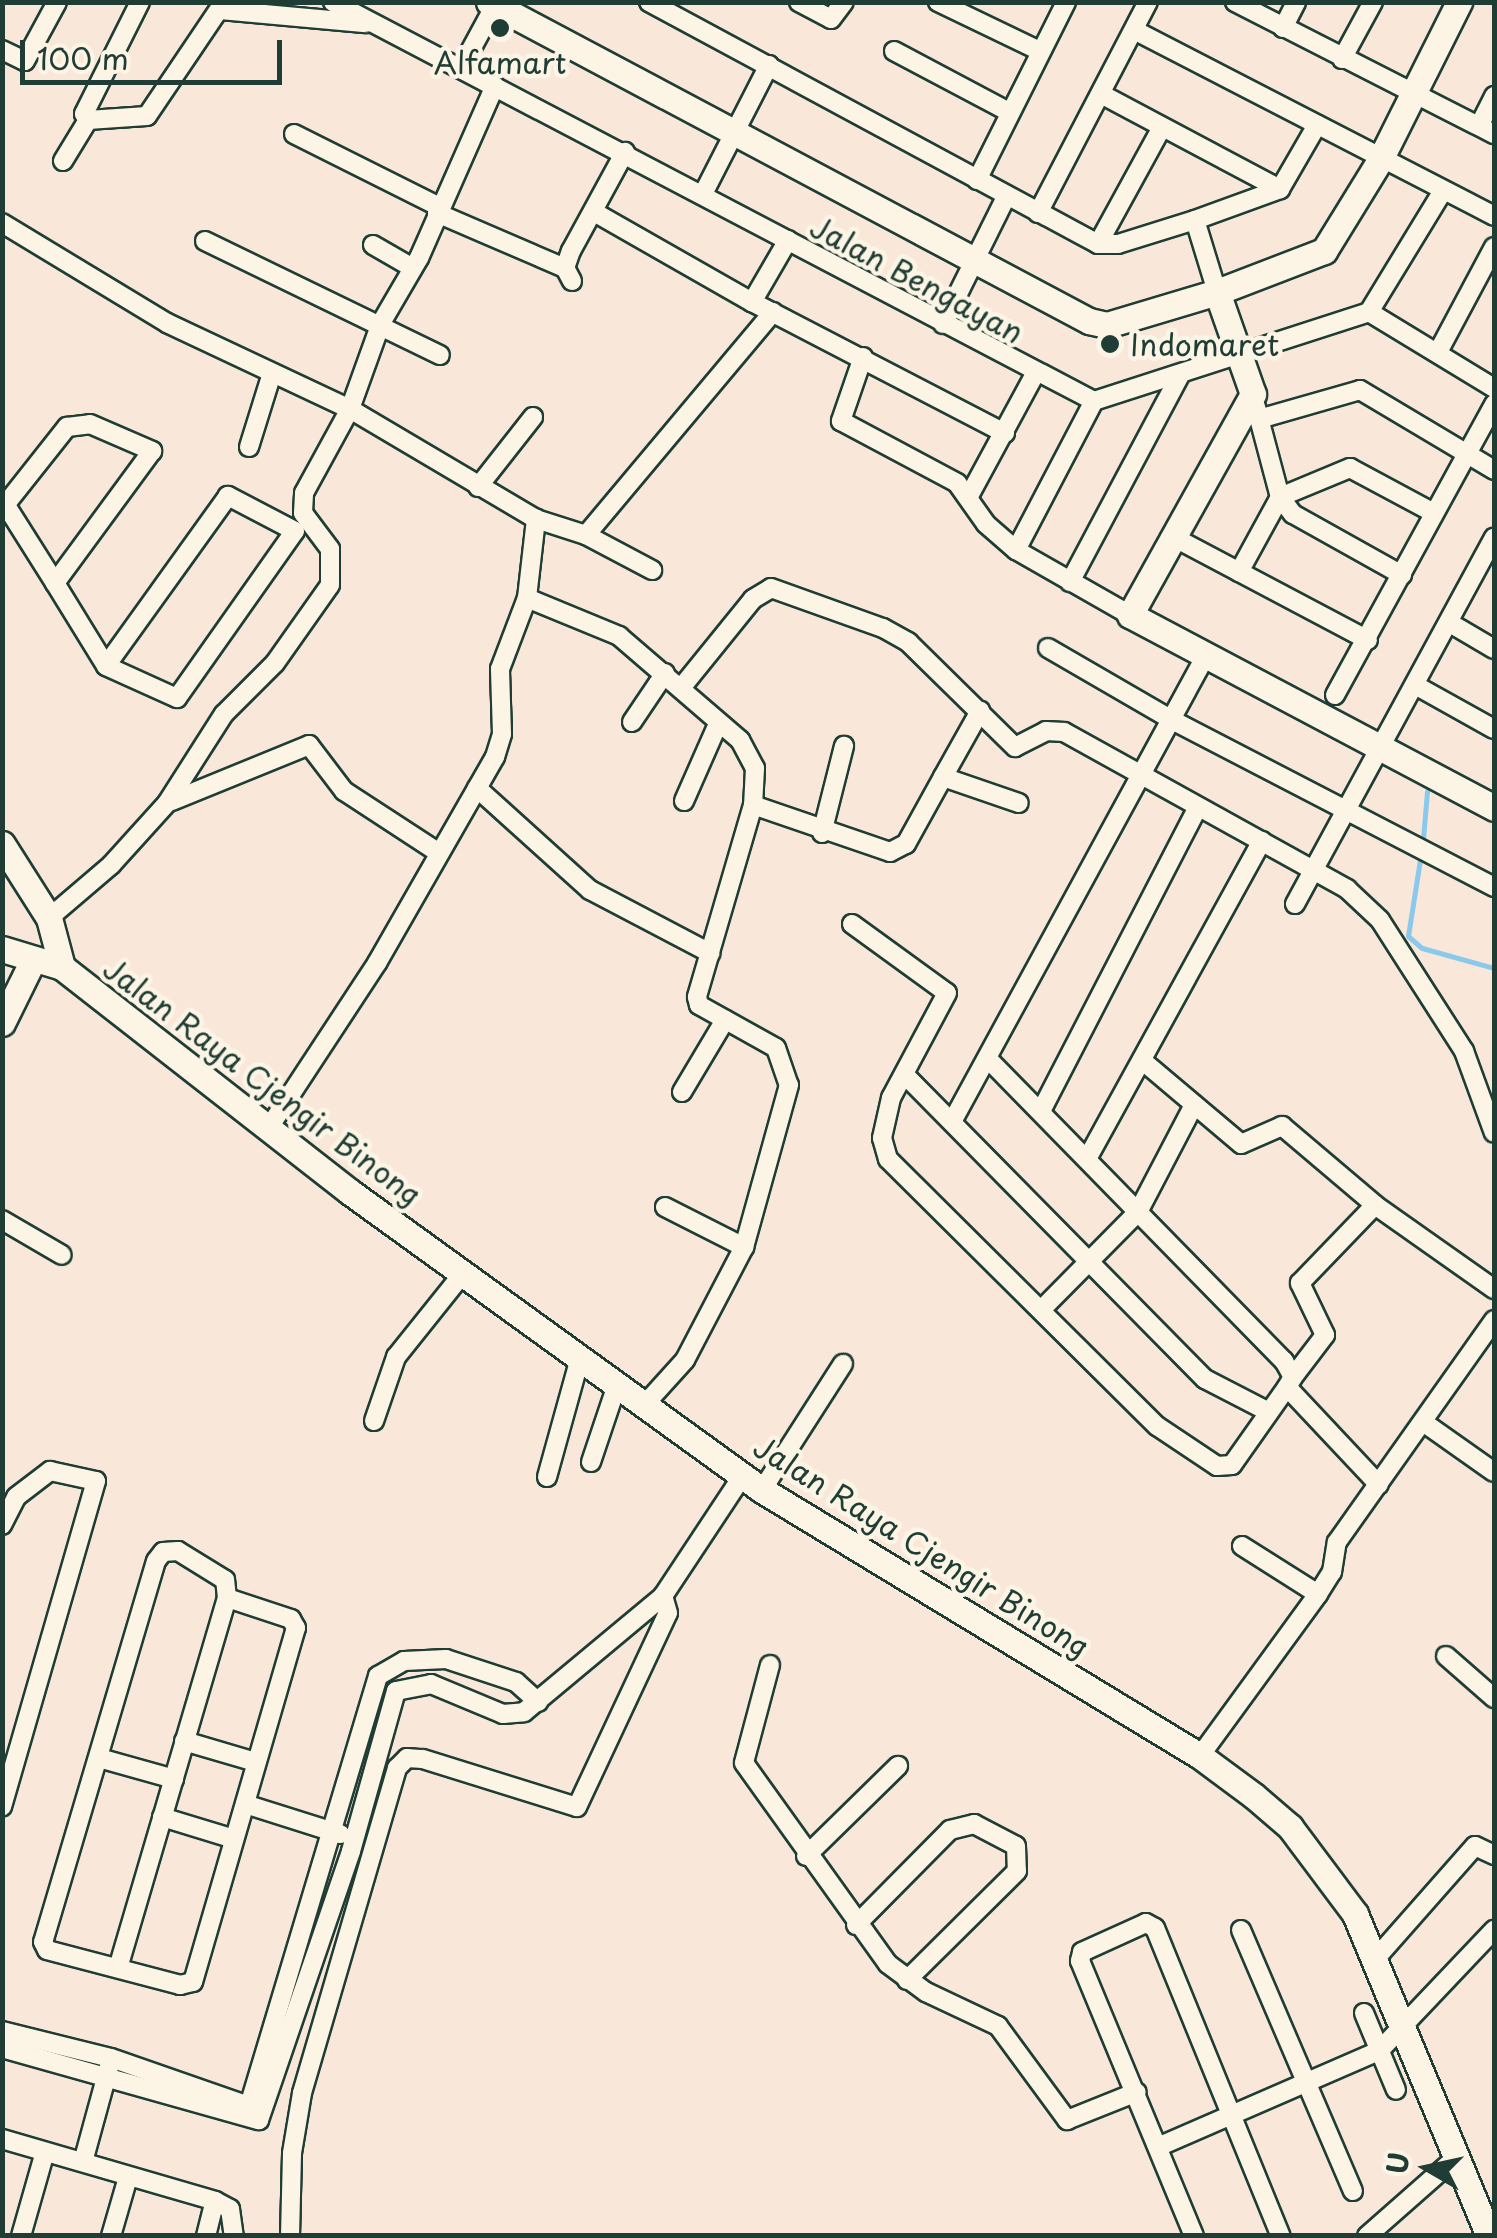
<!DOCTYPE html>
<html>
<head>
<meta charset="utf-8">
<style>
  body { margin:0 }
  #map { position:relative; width:1497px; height:2238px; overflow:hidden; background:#f9e8da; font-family:"Playpen Sans",sans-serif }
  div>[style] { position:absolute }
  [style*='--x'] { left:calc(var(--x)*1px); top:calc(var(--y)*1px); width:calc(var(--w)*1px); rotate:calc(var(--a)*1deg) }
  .stream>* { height:5px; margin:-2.5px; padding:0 2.5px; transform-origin:2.5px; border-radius:2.5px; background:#8bc9ec }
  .roads { filter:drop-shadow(2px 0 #1f3d34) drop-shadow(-2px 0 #1f3d34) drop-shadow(0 2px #1f3d34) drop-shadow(0 -2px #1f3d34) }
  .street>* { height:18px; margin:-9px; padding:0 9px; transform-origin:9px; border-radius:9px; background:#fcf5e5 }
  .secondary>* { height:25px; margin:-12.5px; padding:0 12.5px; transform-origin:12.5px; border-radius:12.5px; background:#fcf5e5 }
  .dots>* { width:28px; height:28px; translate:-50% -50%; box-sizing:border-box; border:5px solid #fcf5e5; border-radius:50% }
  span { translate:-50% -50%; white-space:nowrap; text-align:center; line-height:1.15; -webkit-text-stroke:9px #fcf5e5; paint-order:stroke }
  .poi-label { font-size:30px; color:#1f3d34 }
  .left { translate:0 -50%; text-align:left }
  .street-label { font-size:30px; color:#1f3d34 }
  .frame { position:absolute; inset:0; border:5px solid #1f3d34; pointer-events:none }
  .north { position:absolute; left:1377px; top:2118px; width:100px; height:100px; -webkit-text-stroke:8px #fcf5e5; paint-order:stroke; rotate:279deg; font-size:28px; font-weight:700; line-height:40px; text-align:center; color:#1f3d34 }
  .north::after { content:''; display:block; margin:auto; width:35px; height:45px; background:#1f3d34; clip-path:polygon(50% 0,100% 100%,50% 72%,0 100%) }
  .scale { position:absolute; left:20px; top:40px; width:262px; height:45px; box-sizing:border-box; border:5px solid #1f3d34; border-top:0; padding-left:12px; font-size:30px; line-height:35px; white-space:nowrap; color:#1f3d34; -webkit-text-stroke:8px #fcf5e5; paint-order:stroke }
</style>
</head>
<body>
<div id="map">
  <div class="stream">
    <i style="--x:1423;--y:839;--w:48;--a:-85.2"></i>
    <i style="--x:1421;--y:853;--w:84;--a:98.9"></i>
    <i style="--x:1408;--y:936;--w:18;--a:41"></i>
    <i style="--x:1422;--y:948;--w:75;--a:15.5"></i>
  </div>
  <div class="roads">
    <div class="street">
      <i style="--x:140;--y:2;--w:125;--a:116.6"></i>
      <i style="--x:84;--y:114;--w:7;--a:56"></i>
      <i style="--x:88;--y:120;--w:59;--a:-3.9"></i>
      <i style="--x:147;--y:116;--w:138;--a:-56"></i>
      <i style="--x:333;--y:2;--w:859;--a:27.67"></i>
      <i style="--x:1094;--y:401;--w:289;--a:-17.9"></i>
      <i style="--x:1369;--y:312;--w:142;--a:-58.6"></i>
      <i style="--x:649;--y:2;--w:510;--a:28.32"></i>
      <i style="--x:1098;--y:244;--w:20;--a:0"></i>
      <i style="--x:1118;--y:244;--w:81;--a:-17.3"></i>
      <i style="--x:1195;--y:220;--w:75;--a:73"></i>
      <i style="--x:799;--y:2;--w:36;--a:28"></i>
      <i style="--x:831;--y:19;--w:21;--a:-53"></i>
      <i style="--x:938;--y:2;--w:113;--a:25.7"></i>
      <i style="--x:1235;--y:2;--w:291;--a:27"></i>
      <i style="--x:221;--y:10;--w:145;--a:5.2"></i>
      <i style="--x:1283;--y:28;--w:29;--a:-63"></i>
      <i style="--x:1134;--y:30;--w:405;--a:27.3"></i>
      <i style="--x:2;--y:50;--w:25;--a:26"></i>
      <i style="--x:25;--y:61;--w:67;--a:-61.5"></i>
      <i style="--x:894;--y:51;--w:130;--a:27.9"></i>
      <i style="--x:1342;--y:59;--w:65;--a:-61.5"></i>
      <i style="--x:461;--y:68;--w:72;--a:-61.6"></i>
      <i style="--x:1101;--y:94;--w:203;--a:28"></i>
      <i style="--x:1479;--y:126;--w:34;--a:-63"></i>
      <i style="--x:294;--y:134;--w:163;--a:26.6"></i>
      <i style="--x:63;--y:161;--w:48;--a:-58.6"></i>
      <i style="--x:977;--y:180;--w:199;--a:-63.4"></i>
      <i style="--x:703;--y:194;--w:145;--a:-62.9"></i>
      <i style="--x:594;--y:212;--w:182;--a:29.7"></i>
      <i style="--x:437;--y:213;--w:139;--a:23.3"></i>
      <i style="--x:1038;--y:213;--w:238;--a:-62.5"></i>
      <i style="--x:1195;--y:220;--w:90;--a:-20"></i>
      <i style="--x:1280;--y:189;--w:74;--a:-60"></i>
      <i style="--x:2;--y:223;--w:193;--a:31.2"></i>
      <i style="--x:167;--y:323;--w:202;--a:25.2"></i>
      <i style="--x:350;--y:409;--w:216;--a:30.6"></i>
      <i style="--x:536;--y:519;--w:52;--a:17.7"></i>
      <i style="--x:586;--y:535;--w:75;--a:27.9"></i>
      <i style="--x:788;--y:240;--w:72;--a:120.1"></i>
      <i style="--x:752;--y:302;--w:285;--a:27.4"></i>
      <i style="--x:205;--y:241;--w:261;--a:25.9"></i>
      <i style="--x:1098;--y:244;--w:133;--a:-61.3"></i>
      <i style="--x:373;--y:245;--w:46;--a:29.9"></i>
      <i style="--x:572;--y:281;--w:15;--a:-118"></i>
      <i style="--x:565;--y:268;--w:18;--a:-71"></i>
      <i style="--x:571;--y:251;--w:113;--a:-61.4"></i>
      <i style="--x:1369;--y:312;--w:146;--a:31.3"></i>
      <i style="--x:943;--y:324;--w:142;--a:-63.6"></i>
      <i style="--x:1438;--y:352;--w:119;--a:-61.9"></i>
      <i style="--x:863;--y:357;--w:68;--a:109"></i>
      <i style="--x:841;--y:421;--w:132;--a:28.1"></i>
      <i style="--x:957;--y:483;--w:50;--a:54.7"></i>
      <i style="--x:986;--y:524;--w:40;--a:41"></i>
      <i style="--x:1016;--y:550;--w:131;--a:29.7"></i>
      <i style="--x:1256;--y:407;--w:93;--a:75.1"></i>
      <i style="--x:1280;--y:497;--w:21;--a:53"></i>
      <i style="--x:1293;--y:514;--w:125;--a:29.2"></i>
      <i style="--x:1259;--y:419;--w:105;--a:-16"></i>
      <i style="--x:1360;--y:390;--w:156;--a:30.8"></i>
      <i style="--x:249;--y:447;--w:77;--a:-72.7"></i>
      <i style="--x:478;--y:487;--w:89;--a:-51.8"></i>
      <i style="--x:969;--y:496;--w:139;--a:-61.6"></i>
      <i style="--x:7;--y:507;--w:90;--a:57.7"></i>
      <i style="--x:2;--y:509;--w:105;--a:-51.6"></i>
      <i style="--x:67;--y:427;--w:23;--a:-7"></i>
      <i style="--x:90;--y:424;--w:68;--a:23.5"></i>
      <i style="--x:152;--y:451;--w:164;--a:126.3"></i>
      <i style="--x:55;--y:583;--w:97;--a:58.4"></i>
      <i style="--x:106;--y:666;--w:78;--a:24.3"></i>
      <i style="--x:177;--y:698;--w:204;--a:-54.8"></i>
      <i style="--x:295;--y:531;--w:76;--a:-152.4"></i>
      <i style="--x:228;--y:496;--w:209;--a:125.7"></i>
      <i style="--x:586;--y:535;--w:291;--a:-50"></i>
      <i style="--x:1177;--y:539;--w:216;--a:27.9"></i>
      <i style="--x:1016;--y:550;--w:168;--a:-62.4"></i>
      <i style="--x:1239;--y:572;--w:85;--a:-61.3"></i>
      <i style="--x:1280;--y:497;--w:76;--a:-22.5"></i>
      <i style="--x:1350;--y:468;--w:95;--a:28.2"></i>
      <i style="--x:1070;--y:582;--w:234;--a:-62"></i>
      <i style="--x:527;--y:598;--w:100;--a:22.4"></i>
      <i style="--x:619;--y:636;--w:160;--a:40.7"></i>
      <i style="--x:740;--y:740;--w:32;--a:62"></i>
      <i style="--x:755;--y:768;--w:37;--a:93"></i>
      <i style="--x:753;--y:805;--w:200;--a:106.3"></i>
      <i style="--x:697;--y:997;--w:8;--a:76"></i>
      <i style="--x:699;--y:1005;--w:88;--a:29.2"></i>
      <i style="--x:776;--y:1048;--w:39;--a:71"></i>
      <i style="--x:789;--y:1085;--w:168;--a:105.5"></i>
      <i style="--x:744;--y:1247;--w:127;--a:117.6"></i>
      <i style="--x:685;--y:1360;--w:57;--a:132.1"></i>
      <i style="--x:1450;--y:623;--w:51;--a:30.6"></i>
      <i style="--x:1048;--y:648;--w:143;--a:30.1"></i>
      <i style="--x:1172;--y:720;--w:363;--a:27.4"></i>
      <i style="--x:1415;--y:685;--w:90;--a:29.1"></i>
      <i style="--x:681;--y:688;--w:114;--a:-51"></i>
      <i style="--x:753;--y:599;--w:21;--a:-31"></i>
      <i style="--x:771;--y:588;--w:119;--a:19.7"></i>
      <i style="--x:883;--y:628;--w:29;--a:29"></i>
      <i style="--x:908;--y:642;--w:150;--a:44.5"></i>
      <i style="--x:1015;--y:747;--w:35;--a:-27"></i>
      <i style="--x:1046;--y:731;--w:18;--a:3"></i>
      <i style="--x:1064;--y:732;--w:324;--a:29"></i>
      <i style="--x:1347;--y:889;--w:45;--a:43.2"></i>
      <i style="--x:1380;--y:920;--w:156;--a:57.3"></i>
      <i style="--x:1464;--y:1051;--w:87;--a:69.9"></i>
      <i style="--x:1335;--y:695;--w:332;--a:-61.3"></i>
      <i style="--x:632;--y:722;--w:59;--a:-56"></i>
      <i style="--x:943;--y:777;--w:76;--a:-60.7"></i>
      <i style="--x:477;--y:788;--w:152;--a:42.1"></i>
      <i style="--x:590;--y:890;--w:136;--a:27.7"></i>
      <i style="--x:172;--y:801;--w:148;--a:-22.2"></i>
      <i style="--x:309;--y:745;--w:58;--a:52.7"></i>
      <i style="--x:344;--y:791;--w:113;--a:33.1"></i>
      <i style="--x:684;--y:801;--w:84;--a:-66.2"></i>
      <i style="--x:753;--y:805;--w:145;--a:18.9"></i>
      <i style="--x:890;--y:852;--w:18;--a:-27"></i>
      <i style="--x:906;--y:844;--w:77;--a:-61.1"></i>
      <i style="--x:943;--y:777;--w:80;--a:18.9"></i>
      <i style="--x:822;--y:833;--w:90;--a:-75.8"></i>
      <i style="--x:1295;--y:904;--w:417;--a:-61.5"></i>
      <i style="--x:49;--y:918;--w:82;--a:-40.5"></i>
      <i style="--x:111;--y:865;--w:84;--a:-47.9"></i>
      <i style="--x:167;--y:803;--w:106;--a:-57.4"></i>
      <i style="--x:224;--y:714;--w:72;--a:-45"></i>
      <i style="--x:275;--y:663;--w:95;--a:-54.8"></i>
      <i style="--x:330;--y:585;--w:36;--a:-90"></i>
      <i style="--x:330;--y:549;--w:45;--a:-126.9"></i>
      <i style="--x:303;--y:513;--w:20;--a:-87"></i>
      <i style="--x:304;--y:493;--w:96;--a:-61.3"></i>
      <i style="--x:350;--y:409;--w:91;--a:-70.2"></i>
      <i style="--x:381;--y:323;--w:75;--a:-59.7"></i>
      <i style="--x:419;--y:258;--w:188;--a:-66.2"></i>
      <i style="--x:852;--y:924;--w:117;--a:36"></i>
      <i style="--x:947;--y:993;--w:119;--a:118.1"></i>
      <i style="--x:891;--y:1098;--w:41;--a:102.7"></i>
      <i style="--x:882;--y:1138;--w:22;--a:74"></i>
      <i style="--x:888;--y:1159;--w:379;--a:44.8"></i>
      <i style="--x:1157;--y:1426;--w:72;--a:33.7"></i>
      <i style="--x:1217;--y:1466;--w:15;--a:-4"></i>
      <i style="--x:1232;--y:1465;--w:95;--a:-54.8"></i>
      <i style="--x:991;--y:1062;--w:419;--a:45.6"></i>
      <i style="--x:1284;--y:1361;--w:18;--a:61"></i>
      <i style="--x:1293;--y:1377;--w:12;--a:121"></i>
      <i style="--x:1287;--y:1387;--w:134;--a:46.8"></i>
      <i style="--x:1144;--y:1062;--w:127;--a:40.2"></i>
      <i style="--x:1241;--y:1144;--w:45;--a:-23.7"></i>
      <i style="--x:1282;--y:1126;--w:122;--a:40.3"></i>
      <i style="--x:1375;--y:1205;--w:146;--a:35.2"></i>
      <i style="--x:905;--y:1075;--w:427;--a:45.4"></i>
      <i style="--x:1205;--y:1379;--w:72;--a:27.3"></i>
      <i style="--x:682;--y:1092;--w:84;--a:-59.2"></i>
      <i style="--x:1041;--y:1111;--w:340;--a:-62.7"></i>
      <i style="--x:953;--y:1120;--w:527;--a:-61.44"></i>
      <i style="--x:268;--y:1129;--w:199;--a:-56.7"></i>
      <i style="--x:377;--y:963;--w:237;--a:-60.2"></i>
      <i style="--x:495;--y:757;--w:24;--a:-73"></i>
      <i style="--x:502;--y:734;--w:65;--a:-91.8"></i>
      <i style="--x:500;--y:669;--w:76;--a:-69.2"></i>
      <i style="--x:527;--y:598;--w:80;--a:-83.5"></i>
      <i style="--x:1087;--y:1159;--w:363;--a:-61.2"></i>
      <i style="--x:665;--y:1207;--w:89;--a:26.9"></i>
      <i style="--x:2;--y:1220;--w:69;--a:30.3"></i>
      <i style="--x:1041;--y:1310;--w:138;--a:-45.3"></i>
      <i style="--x:1138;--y:1212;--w:121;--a:-62.4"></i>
      <i style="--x:1293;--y:1377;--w:53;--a:-52.7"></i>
      <i style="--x:1325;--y:1335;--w:58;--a:-115.7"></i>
      <i style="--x:1300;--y:1283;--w:108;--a:-46.1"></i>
      <i style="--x:374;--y:1421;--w:68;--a:-71"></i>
      <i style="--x:396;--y:1357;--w:109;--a:-51.3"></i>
      <i style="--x:1426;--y:1424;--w:83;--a:35.2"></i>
      <i style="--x:591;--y:1462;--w:84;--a:-71.4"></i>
      <i style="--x:547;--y:1477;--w:123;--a:-74.5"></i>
      <i style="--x:762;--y:1490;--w:150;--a:-57.3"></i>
      <i style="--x:2;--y:1525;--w:31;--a:-63"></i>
      <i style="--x:16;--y:1497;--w:43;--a:-37.4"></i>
      <i style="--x:50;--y:1471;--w:47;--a:12.3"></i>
      <i style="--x:96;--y:1481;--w:339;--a:106.1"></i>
      <i style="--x:1242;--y:1546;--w:90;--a:32.3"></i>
      <i style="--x:1446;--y:1656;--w:64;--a:41.2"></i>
      <i style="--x:770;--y:1665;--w:101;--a:104.9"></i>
      <i style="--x:744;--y:1763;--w:247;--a:54.4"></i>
      <i style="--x:888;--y:1964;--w:47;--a:36.4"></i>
      <i style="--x:926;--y:1992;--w:80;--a:25.3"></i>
      <i style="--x:998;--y:2026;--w:117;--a:53.7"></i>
      <i style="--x:1067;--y:2120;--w:75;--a:-21.8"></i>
      <i style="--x:184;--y:1741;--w:75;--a:16.3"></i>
      <i style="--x:1200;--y:1756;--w:200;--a:-53.9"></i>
      <i style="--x:1318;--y:1594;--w:26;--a:-58"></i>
      <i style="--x:1332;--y:1572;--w:30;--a:-81"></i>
      <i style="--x:1337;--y:1542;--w:272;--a:-54.7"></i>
      <i style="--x:99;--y:1758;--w:78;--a:15.6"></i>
      <i style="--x:245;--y:1804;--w:100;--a:17.5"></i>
      <i style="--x:162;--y:1817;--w:75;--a:17"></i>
      <i style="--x:806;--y:1856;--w:129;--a:-44.4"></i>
      <i style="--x:856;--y:1925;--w:134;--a:-45.3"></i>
      <i style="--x:950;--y:1830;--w:25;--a:-14"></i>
      <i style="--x:974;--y:1824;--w:47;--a:27.6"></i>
      <i style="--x:1016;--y:1846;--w:25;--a:88"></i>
      <i style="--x:1017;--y:1871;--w:155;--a:135.3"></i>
      <i style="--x:1241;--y:1930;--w:284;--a:66.8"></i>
      <i style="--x:1377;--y:1957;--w:148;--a:-48.6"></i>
      <i style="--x:1475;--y:1846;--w:21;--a:25"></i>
      <i style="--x:118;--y:1968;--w:386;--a:-73.6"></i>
      <i style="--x:227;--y:1598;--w:18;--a:-96"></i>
      <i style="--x:225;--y:1580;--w:55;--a:-148.3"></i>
      <i style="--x:178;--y:1551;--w:15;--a:176"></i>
      <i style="--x:163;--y:1552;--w:11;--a:128"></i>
      <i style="--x:156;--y:1561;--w:397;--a:106.5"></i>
      <i style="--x:43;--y:1942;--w:9;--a:63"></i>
      <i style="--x:47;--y:1950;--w:138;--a:14.7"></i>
      <i style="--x:180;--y:1985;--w:13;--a:-13"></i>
      <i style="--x:193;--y:1982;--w:369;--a:-73.8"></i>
      <i style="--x:296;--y:1628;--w:10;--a:-119"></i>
      <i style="--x:291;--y:1619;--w:67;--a:-161.8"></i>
      <i style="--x:1364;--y:2013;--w:83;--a:67.4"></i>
      <i style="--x:2;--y:2031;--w:112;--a:13.9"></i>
      <i style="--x:111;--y:2058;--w:146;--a:19.2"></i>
      <i style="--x:249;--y:2106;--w:449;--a:-73.3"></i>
      <i style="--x:378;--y:1676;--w:30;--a:-30"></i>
      <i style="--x:404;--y:1661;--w:42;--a:-2.7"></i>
      <i style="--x:446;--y:1659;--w:74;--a:18.2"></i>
      <i style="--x:516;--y:1682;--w:30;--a:42"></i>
      <i style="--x:2;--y:2048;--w:267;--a:15.7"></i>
      <i style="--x:259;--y:2120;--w:284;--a:-71.1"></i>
      <i style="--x:351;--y:1851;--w:166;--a:-74.3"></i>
      <i style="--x:396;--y:1691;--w:36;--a:-11"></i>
      <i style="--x:431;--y:1684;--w:78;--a:22.6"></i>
      <i style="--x:503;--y:1714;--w:21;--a:-5"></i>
      <i style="--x:524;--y:1712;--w:181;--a:-39.8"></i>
      <i style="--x:663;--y:1596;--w:145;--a:-56.5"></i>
      <i style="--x:2;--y:2139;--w:222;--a:16.2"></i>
      <i style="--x:215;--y:2201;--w:17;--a:28"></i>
      <i style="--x:230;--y:2209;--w:27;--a:82"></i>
      <i style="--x:1160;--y:2146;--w:239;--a:-23.5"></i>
      <i style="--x:1379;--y:2051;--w:167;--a:-46.5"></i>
      <i style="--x:83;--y:2162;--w:103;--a:-74.7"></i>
      <i style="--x:21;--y:2236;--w:87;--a:-74.1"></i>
      <i style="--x:111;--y:2236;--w:61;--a:-73.9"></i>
      <i style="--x:206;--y:2236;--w:36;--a:-76"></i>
      <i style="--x:290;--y:2236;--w:83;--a:-88.6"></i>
      <i style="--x:292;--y:2153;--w:61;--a:-80.5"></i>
      <i style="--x:302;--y:2093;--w:339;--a:-73.7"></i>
      <i style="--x:397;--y:1768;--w:14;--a:-45"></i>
      <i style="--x:407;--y:1758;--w:16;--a:4"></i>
      <i style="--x:423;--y:1759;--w:161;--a:17.3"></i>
      <i style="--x:577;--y:1807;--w:214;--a:-64.9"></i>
      <i style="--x:668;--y:1613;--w:18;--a:-106"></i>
      <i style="--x:1194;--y:2236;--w:298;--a:-112.5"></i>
      <i style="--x:1080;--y:1961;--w:9;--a:-77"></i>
      <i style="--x:1082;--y:1952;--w:70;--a:-24.4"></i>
      <i style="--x:1146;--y:1923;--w:10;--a:29"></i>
      <i style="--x:1155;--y:1928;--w:333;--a:67.8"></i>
      <i style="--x:1367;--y:2236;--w:123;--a:-41.4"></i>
    </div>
    <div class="secondary">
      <i style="--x:489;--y:2;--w:680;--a:28"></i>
      <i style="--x:1089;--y:321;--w:18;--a:13"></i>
      <i style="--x:1107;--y:325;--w:115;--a:-16.7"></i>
      <i style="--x:1217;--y:292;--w:115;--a:-21"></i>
      <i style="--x:1324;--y:251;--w:107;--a:-58.4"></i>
      <i style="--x:1380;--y:160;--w:177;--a:-63.4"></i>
      <i style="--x:1217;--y:292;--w:108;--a:70.6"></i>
      <i style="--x:1253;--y:394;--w:253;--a:119.1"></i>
      <i style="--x:1130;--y:615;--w:412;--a:27.9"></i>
      <i style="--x:2;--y:844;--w:88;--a:57.6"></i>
      <i style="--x:49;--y:918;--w:51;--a:75.1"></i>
      <i style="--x:2;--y:949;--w:63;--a:16.7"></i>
      <i style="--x:62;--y:967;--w:365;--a:38"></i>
      <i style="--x:350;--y:1192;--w:508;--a:35.88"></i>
      <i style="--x:762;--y:1490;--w:512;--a:31.27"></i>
      <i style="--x:1200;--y:1756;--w:67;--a:36.5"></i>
      <i style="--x:1254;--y:1796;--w:48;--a:40.7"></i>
      <i style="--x:1290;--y:1827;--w:109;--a:53.2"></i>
      <i style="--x:1355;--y:1914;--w:349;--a:67.4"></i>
      <i style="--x:2;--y:1023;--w:70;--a:-63.8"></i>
    </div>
  </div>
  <div class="dots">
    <i style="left:500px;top:28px;background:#1f3d34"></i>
    <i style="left:1110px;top:344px;background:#1f3d34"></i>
  </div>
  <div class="poi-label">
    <span style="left:500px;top:62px">Alfamart</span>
    <span class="left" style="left:1130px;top:344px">Indomaret</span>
  </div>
  <div class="street-label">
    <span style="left:917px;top:279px;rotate:28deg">Jalan Bengayan</span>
    <span style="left:263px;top:1081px;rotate:37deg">Jalan Raya Cjengir Binong</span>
    <span style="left:922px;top:1546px;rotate:32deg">Jalan Raya Cjengir Binong</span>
  </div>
  <div class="frame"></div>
  <div class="north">U</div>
  <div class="scale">100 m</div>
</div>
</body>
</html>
